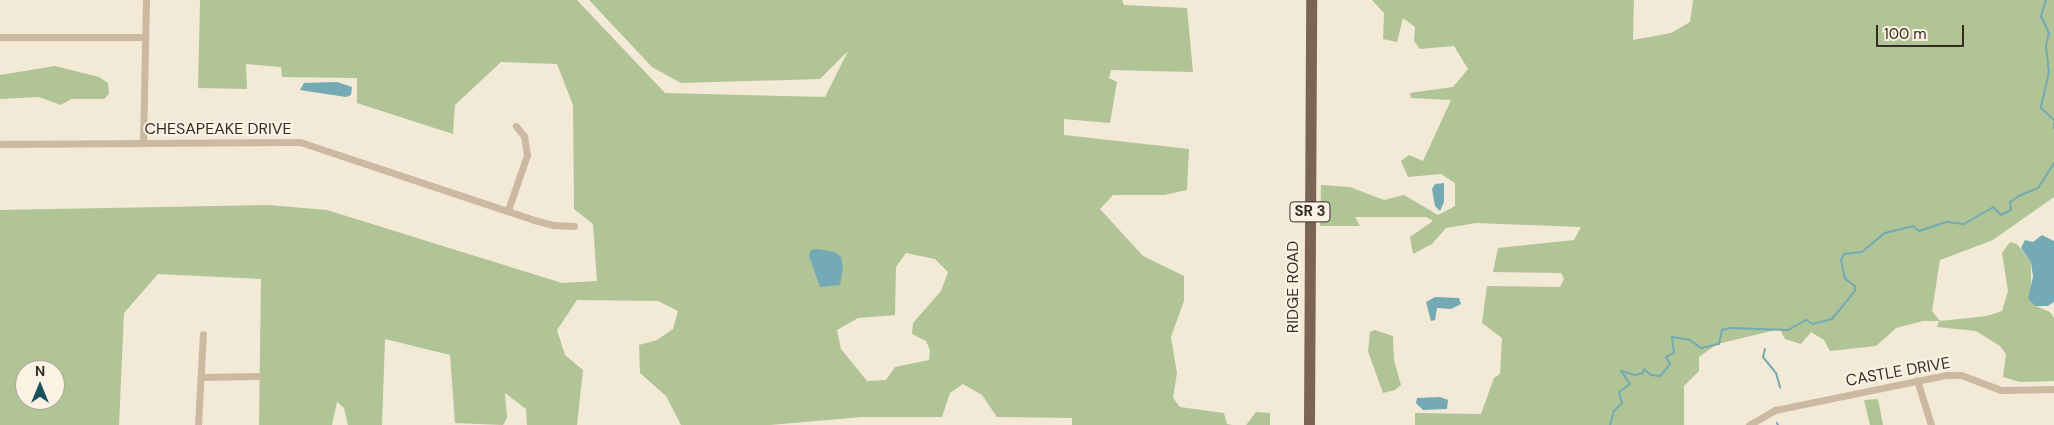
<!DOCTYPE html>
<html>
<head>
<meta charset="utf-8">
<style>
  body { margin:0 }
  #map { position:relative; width:2054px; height:425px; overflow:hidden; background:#f3e9d7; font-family:"DM Sans",sans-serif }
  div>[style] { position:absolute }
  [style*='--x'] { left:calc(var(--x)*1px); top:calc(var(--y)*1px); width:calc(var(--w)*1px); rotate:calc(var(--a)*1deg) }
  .green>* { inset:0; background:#b0c496 }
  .water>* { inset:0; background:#73aab3 }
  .stream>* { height:2px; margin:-1px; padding:0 1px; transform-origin:1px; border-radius:1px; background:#73aab3 }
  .minor>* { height:7px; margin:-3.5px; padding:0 3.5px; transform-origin:3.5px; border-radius:3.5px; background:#ccb9a2 }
  .primary>* { height:11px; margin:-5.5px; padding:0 5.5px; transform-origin:5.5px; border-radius:5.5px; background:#7a6555 }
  span { translate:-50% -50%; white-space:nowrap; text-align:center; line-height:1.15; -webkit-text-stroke:4px #fbf2e4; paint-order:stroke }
  .shield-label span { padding:1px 4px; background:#fbf2e4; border:1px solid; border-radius:4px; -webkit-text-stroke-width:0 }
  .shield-label { font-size:15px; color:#362c25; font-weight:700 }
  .street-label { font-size:16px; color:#362c25 }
  .north { position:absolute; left:15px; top:360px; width:50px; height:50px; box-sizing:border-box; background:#fbf2e4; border:1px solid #aca398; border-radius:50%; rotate:0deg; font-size:14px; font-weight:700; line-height:20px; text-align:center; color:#362c25 }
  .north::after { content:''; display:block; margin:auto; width:18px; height:22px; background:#17515c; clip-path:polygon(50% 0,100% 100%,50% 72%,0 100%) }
  .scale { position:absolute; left:1876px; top:25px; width:88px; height:22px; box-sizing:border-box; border:2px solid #362c25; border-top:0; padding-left:6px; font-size:15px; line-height:18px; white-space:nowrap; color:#362c25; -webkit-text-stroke:4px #fbf2e4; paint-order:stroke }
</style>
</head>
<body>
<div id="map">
  <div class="green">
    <i style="clip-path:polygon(evenodd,200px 0,577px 0,665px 93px,825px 97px,848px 51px,820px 79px,681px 83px,652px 67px,589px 0,1122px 0,1124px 5px,1187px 8px,1193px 72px,1111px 70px,1109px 78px,1117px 82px,1110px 123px,1064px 119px,1064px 135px,1189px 149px,1187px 190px,1164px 195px,1113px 195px,1100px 209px,1143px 256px,1184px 276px,1184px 301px,1171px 337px,1177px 373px,1173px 398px,1180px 407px,1224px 413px,1227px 424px,1232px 425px,1072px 425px,1072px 418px,997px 417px,982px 395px,963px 384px,950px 393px,942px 417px,862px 417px,770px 425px,681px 425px,666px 396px,640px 373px,639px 345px,657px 340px,673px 329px,678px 311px,658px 301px,577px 300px,557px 330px,565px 355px,583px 370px,577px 425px,527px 425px,526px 409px,505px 393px,507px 418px,503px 425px,455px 423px,450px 355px,385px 339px,382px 425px,348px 425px,344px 408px,337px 402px,332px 425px,259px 425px,261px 279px,158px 274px,124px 313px,119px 425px,0 425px,0 210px,268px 205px,327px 210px,562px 283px,597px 281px,593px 224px,574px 209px,573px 105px,557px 64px,501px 62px,455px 105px,453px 134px,357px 103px,357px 78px,282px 77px,281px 67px,246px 64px,247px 89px,198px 88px,200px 0,906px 253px,935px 259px,948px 272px,941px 291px,913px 323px,912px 334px,926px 341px,930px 350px,929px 360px,895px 367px,886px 380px,867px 381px,841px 349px,837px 330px,858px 318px,895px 315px,896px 267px,906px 253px,200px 0,25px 370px,55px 370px,55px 400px,25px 400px,25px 370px)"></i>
    <i style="clip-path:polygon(1372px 0,1634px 0,1633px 40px,1671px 33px,1690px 22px,1693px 0,2054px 0,2054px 197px,1993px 240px,1940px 260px,1932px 311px,1940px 321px,1987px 316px,2002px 311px,2008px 291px,2002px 253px,2010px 242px,2017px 244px,2031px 262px,2031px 286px,2036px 306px,2050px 312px,2054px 318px,2054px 381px,2020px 382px,2003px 377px,2006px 354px,2000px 346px,1976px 331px,1937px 327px,1939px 321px,1923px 321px,1896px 328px,1876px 346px,1830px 351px,1824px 340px,1811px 332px,1801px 344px,1785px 339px,1780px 329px,1717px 344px,1699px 357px,1699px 371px,1684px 386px,1684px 425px,1415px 425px,1415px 413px,1481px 414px,1494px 378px,1500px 374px,1502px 338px,1482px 323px,1487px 286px,1560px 287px,1564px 279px,1561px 273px,1493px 272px,1498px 248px,1574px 240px,1581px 227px,1476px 223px,1446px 228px,1432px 244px,1413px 254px,1410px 237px,1433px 221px,1426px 217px,1355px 217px,1360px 226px,1320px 226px,1321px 185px,1350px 187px,1384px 200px,1404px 195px,1438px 215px,1455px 206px,1455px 183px,1441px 174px,1408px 177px,1401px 161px,1409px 155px,1423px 161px,1451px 100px,1411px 98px,1410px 93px,1453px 87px,1468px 69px,1454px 46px,1420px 49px,1414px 41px,1415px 27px,1403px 18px,1397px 42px,1383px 39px,1384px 13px)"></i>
    <i style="clip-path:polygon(55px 66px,99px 77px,108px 83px,109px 94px,104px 99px,71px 99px,61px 105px,39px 97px,0 99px,0 75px)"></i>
    <i style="clip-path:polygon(1375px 330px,1393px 336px,1394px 360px,1401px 385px,1395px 390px,1383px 393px,1371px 360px,1368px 351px,1370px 332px)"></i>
    <i style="clip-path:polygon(1878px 399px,1883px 425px,1870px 425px,1864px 400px)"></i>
    <i style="clip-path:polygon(1256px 412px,1270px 413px,1270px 425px,1246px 425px)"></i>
  </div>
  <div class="water">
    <i style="clip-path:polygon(337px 82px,352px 87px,351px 95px,346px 97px,300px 90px,304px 83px)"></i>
    <i style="clip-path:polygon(1444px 183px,1444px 202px,1440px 211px,1435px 206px,1432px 189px,1435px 184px)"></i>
    <i style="clip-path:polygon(2042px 235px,2054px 241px,2054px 302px,2048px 306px,2036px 306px,2028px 299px,2033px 277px,2031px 262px,2021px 248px,2025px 240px,2033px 242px)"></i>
    <i style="clip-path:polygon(817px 249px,835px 252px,841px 257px,843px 267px,840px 285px,820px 287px,809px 256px,811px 250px)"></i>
    <i style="clip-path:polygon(1435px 297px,1459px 298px,1461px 304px,1451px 309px,1437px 308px,1435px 320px,1431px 321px,1426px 302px)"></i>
    <i style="clip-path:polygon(1440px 397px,1448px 400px,1447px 409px,1423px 410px,1416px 403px,1417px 398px)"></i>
  </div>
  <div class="stream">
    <i style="--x:2046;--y:0;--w:17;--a:107"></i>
    <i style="--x:2041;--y:16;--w:19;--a:65"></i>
    <i style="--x:2049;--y:33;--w:12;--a:104"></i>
    <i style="--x:2046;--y:45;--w:27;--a:84"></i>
    <i style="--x:2049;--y:72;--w:37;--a:103"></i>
    <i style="--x:2041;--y:108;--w:18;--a:43"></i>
    <i style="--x:2054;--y:123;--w:5;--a:90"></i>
    <i style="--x:1765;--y:349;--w:8;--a:104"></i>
    <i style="--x:1763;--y:357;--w:21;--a:51"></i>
    <i style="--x:1776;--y:373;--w:15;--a:74"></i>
    <i style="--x:1777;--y:423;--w:2;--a:63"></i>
    <i style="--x:1610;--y:425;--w:15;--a:-74"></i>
    <i style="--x:1614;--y:411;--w:11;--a:-45"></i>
    <i style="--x:1622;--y:403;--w:11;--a:-105"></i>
    <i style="--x:1619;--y:392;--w:14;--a:-36"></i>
    <i style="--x:1630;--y:384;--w:16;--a:-125"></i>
    <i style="--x:1621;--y:371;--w:15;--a:16"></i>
    <i style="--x:1635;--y:375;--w:8;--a:-14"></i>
    <i style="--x:1643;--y:373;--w:4;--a:-76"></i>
    <i style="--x:1644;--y:369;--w:9;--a:41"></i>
    <i style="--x:1651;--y:375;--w:9;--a:6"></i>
    <i style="--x:1660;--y:376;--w:16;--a:-50"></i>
    <i style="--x:1670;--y:364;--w:8;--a:-120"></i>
    <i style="--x:1666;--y:357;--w:9;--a:-27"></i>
    <i style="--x:1674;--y:353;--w:16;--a:-97"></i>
    <i style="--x:1672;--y:337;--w:18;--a:9"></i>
    <i style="--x:1690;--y:340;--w:14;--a:36"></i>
    <i style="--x:1701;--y:348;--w:18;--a:-13"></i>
    <i style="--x:1719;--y:344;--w:14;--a:-78"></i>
    <i style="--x:1722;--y:330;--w:8;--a:-14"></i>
    <i style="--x:1730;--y:328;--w:58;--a:2"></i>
    <i style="--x:1788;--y:330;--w:21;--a:-29"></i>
    <i style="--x:1806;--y:320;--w:8;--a:30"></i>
    <i style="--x:1813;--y:324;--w:20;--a:-15"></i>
    <i style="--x:1832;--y:319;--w:36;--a:-51"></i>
    <i style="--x:1855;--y:291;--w:5;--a:-90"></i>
    <i style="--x:1855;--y:286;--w:12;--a:-145"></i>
    <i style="--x:1845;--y:279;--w:19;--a:-102"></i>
    <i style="--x:1841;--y:260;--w:7;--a:-63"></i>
    <i style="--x:1844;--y:254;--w:18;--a:-6"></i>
    <i style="--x:1862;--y:252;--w:30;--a:-40"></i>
    <i style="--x:1885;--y:233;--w:29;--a:-14"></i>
    <i style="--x:1913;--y:226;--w:8;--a:40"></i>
    <i style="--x:1919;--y:231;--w:29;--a:-18"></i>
    <i style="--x:1947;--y:222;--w:17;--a:7"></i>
    <i style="--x:1964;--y:224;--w:34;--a:-30"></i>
    <i style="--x:1993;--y:207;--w:11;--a:45"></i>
    <i style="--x:2001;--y:215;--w:11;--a:-27"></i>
    <i style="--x:2011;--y:210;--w:8;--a:-97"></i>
    <i style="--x:2010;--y:202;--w:11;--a:-34"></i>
    <i style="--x:2019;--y:196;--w:21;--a:-23"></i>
    <i style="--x:2038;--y:188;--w:30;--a:-57"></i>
  </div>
  <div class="minor">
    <i style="--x:0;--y:37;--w:145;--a:0"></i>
    <i style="--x:143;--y:143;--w:143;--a:-88.8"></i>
    <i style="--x:0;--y:144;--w:300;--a:-0.4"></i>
    <i style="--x:300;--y:142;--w:247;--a:18.4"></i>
    <i style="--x:534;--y:220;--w:20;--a:15"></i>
    <i style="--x:553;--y:225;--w:21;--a:3"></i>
    <i style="--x:508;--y:210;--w:58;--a:-70.9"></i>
    <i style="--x:527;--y:155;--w:19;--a:-99"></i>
    <i style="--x:524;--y:136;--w:13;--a:-129"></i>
    <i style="--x:202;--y:377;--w:55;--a:-1"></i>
    <i style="--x:1917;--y:380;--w:47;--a:72.7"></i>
    <i style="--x:198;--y:425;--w:91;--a:-86.9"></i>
    <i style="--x:1749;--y:425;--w:30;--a:-30"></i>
    <i style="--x:1775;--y:410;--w:175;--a:-11.6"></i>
    <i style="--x:1946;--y:375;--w:15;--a:0"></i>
    <i style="--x:1961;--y:375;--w:43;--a:20.6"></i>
    <i style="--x:2001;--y:390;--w:53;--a:-1.1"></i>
  </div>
  <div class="primary">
    <i style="--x:1309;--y:425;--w:425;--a:-89.7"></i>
  </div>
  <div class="shield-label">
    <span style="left:1310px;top:212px">SR 3</span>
  </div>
  <div class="street-label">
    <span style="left:218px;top:129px">CHESAPEAKE DRIVE</span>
    <span style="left:1293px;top:287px;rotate:-90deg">RIDGE ROAD</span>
    <span style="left:1898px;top:372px;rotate:-10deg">CASTLE DRIVE</span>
  </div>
  <div class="north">N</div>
  <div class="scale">100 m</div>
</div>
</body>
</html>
